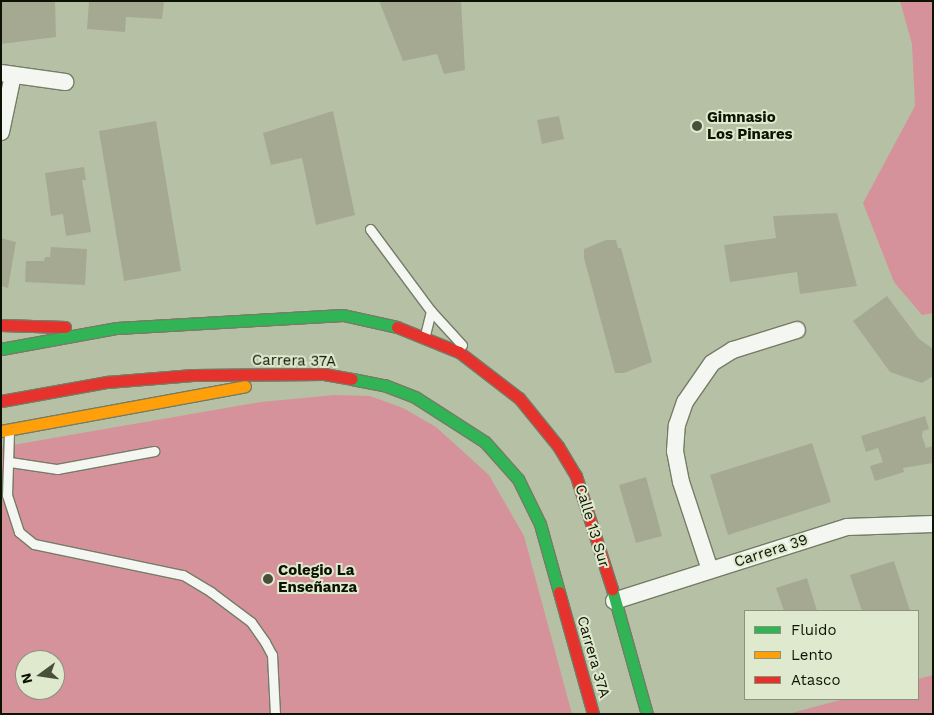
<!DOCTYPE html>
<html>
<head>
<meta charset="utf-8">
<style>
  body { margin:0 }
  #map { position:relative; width:934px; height:715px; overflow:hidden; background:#b6c0a4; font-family:"Work Sans",sans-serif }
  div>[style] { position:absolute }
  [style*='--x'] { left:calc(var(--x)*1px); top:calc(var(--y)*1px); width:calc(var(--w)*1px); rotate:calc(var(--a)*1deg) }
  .green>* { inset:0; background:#d6929b }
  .building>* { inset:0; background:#a6a992 }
  .roads { filter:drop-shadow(1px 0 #757c66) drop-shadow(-1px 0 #757c66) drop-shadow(0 1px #757c66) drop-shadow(0 -1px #757c66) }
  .lane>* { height:9px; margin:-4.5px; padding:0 4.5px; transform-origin:4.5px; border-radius:4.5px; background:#f4f6f1 }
  .street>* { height:16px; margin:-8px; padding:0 8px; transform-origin:8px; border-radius:8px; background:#f4f6f1 }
  .fast>* { height:11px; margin:-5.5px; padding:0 5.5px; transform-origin:5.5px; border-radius:5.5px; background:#30b455 }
  .slow>* { height:11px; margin:-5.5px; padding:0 5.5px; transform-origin:5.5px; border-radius:5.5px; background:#ff9f0a }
  .jam>* { height:11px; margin:-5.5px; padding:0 5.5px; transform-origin:5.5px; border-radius:5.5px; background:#e5322d }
  .dots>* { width:14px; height:14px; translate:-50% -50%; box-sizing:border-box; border:2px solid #dfe9ce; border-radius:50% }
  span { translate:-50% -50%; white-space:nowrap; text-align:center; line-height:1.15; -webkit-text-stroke:4px #dfe9ce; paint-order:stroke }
  .poi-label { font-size:15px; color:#0d1302; font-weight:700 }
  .left { translate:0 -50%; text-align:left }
  .street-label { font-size:15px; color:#0d1302 }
  .frame { position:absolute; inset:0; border:2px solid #0d1302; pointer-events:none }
  .legend { position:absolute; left:744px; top:610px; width:175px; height:90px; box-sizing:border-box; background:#dfe9ce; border:1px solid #8b937c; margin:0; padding:6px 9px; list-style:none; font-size:15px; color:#0d1302 }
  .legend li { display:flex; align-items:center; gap:10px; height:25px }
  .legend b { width:25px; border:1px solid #8b937c }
  .north { position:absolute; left:15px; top:650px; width:50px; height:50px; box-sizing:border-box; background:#dfe9ce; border:1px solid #8b937c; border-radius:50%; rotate:256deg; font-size:14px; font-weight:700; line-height:20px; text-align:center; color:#0d1302 }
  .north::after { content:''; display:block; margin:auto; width:18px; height:22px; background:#48503b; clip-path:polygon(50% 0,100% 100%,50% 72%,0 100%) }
</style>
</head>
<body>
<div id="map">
  <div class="green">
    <i style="clip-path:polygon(900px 1px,933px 1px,933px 313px,922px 315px,894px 282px,863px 203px,915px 106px,912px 44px)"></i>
    <i style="clip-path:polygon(evenodd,334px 395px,370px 396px,403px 408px,436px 427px,489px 475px,524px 536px,572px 714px,1px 714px,1px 447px,261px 402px,334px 395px,25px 660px,55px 660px,55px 690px,25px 690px,25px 660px)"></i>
    <i style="clip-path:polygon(933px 675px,933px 714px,788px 714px,844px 699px,918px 699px,918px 679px)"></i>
  </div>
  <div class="building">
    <i style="clip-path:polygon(1px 1px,55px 1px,56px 37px,1px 44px)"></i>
    <i style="clip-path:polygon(89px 1px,164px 1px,162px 19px,126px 17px,125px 32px,87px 29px)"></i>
    <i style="clip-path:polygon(379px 1px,461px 1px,465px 70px,444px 74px,437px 54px,403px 61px)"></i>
    <i style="clip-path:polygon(333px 111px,355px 215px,316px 225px,302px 158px,271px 165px,263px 133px)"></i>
    <i style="clip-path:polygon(559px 116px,564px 139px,542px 144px,537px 120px)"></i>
    <i style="clip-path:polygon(156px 121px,181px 271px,124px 281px,99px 131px)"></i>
    <i style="clip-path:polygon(84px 167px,86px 180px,82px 180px,91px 232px,66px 236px,63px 214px,51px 216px,45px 173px)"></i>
    <i style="clip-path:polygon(837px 213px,857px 286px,800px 294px,797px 272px,730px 282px,724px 245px,776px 238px,773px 216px)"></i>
    <i style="clip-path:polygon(1px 238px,16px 242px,8px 288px,1px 286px)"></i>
    <i style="clip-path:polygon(606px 240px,616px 240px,618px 248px,621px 248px,652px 362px,624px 373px,615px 373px,584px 258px,584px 249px)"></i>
    <i style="clip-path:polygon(51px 247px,87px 249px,85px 285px,25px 282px,26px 261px,44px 261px,45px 257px,50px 257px)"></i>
    <i style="clip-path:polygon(887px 296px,919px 339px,933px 349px,933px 376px,922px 383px,890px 372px,853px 321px)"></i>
    <i style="clip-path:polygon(925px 416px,929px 429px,923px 431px,922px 436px,926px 448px,933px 446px,933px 463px,903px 468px,904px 472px,875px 481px,870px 466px,883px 462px,878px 448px,866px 452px,861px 436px)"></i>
    <i style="clip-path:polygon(812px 443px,831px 502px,728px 535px,710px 475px)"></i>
    <i style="clip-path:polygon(646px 477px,662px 536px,636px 543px,619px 485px)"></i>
    <i style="clip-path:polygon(894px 561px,910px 611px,862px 611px,850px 575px)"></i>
    <i style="clip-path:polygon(807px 578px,817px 611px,784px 611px,776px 588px)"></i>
  </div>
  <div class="roads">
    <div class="lane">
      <i style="--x:370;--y:229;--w:102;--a:53.4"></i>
      <i style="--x:431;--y:311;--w:46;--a:47.6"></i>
      <i style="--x:425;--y:335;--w:25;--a:-76"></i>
      <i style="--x:9;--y:432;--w:63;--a:91.8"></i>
      <i style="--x:7;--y:495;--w:39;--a:72"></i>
      <i style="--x:19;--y:532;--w:19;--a:39"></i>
      <i style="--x:34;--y:544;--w:152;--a:11.8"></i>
      <i style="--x:183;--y:575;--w:33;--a:31"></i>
      <i style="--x:211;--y:592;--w:50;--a:36.9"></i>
      <i style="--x:251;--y:622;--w:24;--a:55"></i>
      <i style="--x:265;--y:642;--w:15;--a:62"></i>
      <i style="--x:272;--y:655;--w:59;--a:87.1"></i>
      <i style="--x:10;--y:462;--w:48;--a:8.5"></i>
      <i style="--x:57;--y:469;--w:99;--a:-10.5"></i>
    </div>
    <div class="street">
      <i style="--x:1;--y:73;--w:65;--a:8"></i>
      <i style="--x:1;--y:132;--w:58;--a:-78.1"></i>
      <i style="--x:710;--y:570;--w:93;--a:-108.2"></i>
      <i style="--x:681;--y:482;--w:32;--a:-101"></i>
      <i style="--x:675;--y:451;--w:26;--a:-86"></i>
      <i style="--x:677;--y:425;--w:24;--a:-71"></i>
      <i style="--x:685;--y:402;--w:47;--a:-55.3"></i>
      <i style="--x:712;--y:363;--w:25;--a:-32"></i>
      <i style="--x:733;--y:350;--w:67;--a:-17.4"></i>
      <i style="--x:614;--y:601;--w:244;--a:-17.6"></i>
      <i style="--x:847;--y:527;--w:86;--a:-2"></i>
    </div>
    <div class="fast">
      <i style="--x:1;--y:349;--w:118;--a:-10.3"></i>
      <i style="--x:117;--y:328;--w:226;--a:-3.3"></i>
      <i style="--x:343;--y:315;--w:55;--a:12.5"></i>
      <i style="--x:352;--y:379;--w:33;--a:11"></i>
      <i style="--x:384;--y:385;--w:33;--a:21"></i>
      <i style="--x:415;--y:397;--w:83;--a:32.7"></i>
      <i style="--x:485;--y:442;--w:50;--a:48.3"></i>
      <i style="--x:518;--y:479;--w:50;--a:63.9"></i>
      <i style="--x:540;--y:524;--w:71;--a:74.4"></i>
      <i style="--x:612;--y:589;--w:130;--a:74.4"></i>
    </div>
    <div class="slow">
      <i style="--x:1;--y:431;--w:248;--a:-10.4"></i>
    </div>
    <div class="jam">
      <i style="--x:1;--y:325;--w:64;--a:1.8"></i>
      <i style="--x:397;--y:327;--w:67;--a:22"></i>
      <i style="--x:459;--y:352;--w:76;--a:37.5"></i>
      <i style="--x:519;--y:398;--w:62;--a:50.9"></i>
      <i style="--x:558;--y:446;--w:35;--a:59"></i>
      <i style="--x:576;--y:476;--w:119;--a:72.3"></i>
      <i style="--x:1;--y:401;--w:108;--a:-10.2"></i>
      <i style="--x:107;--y:382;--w:86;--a:-4.7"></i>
      <i style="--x:193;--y:375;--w:131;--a:-0.4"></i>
      <i style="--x:324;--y:374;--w:28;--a:10"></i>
      <i style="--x:559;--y:592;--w:127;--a:74.4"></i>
    </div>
  </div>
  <div class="dots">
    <i style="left:697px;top:126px;background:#48503b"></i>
    <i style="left:268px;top:579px;background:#48503b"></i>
  </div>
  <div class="poi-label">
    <span class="left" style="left:707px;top:126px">Gimnasio<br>Los Pinares</span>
    <span class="left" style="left:278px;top:579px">Colegio La<br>Enseñanza</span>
  </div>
  <div class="street-label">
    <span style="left:294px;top:361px;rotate:1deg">Carrera 37A</span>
    <span style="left:592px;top:526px;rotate:73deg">Calle 13 Sur</span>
    <span style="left:771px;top:551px;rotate:-18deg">Carrera 39</span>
    <span style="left:593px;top:657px;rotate:74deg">Carrera 37A</span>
  </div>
  <div class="frame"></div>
  <ul class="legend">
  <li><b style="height:6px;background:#30b455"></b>Fluido</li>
  <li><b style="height:6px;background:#ff9f0a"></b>Lento</li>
  <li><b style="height:6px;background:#e5322d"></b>Atasco</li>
  </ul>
  <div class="north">N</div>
</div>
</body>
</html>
